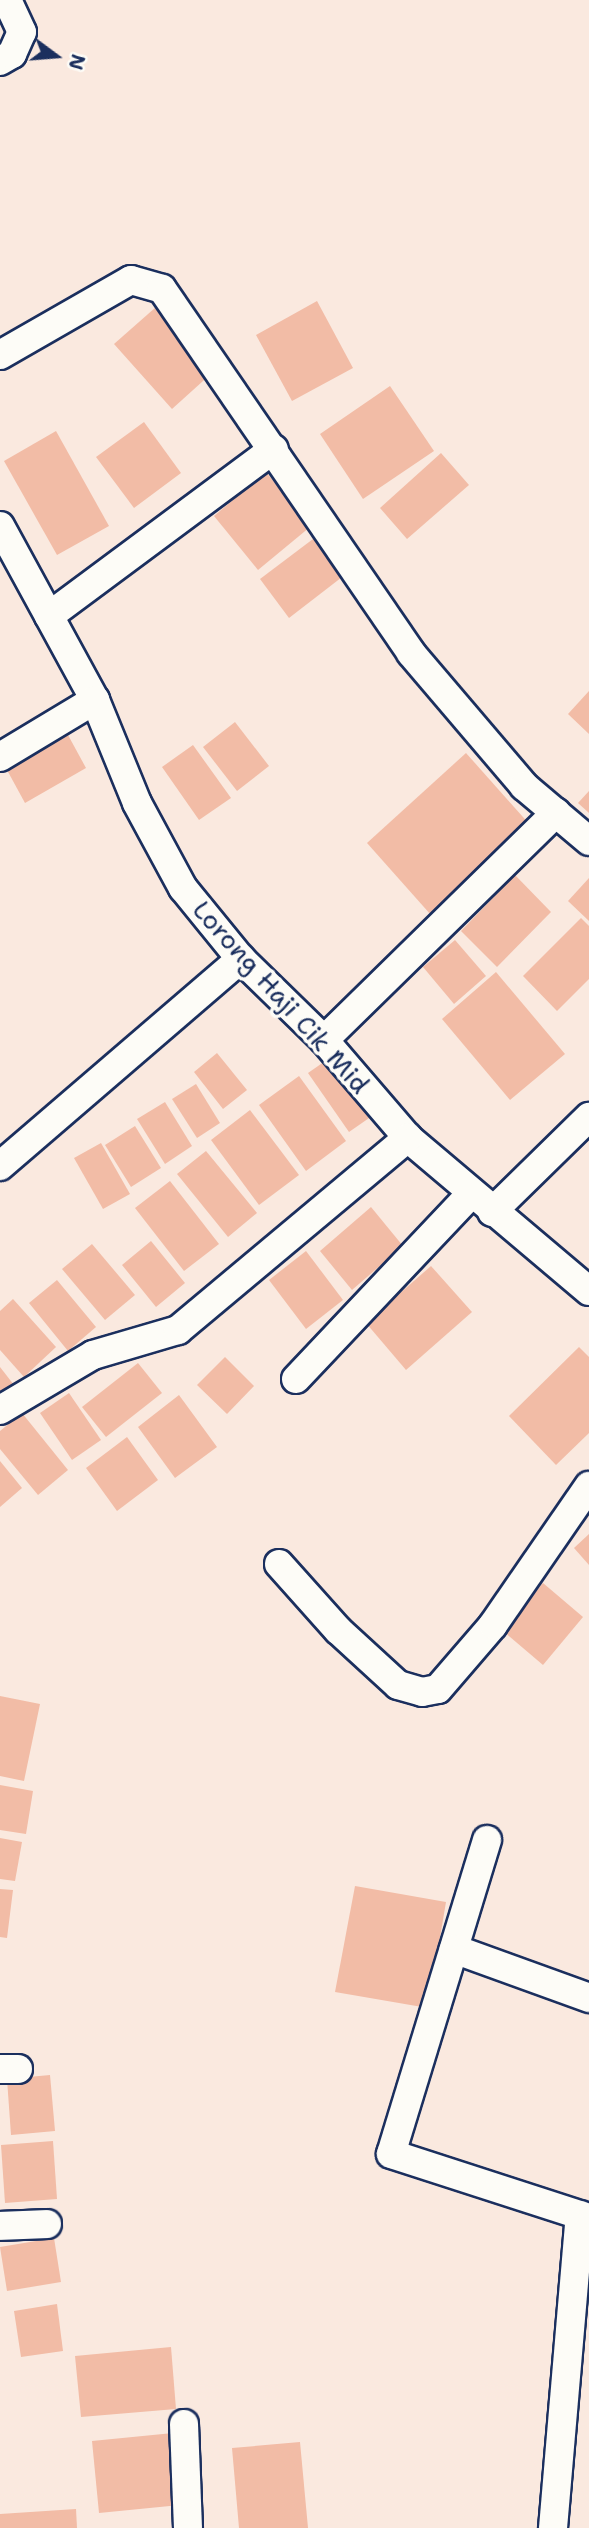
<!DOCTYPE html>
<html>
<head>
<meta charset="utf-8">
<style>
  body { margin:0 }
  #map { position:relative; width:589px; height:2528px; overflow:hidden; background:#fae9df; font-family:"Shantell Sans",sans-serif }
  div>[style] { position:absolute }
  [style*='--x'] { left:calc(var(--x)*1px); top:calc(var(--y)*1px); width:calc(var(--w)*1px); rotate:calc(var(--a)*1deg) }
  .building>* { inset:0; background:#f2bca6 }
  .roads { filter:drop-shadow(2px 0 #1b2f5e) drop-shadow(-2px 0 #1b2f5e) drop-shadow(0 2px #1b2f5e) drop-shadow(0 -2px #1b2f5e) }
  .minor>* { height:28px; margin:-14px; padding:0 14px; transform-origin:14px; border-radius:14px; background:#fdfcf7 }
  span { translate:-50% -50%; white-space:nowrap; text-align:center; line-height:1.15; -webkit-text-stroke:7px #fdfcf7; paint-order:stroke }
  .street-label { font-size:26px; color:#1b2f5e }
  .north { position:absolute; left:21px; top:21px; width:70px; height:70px; -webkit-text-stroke:5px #fdfcf7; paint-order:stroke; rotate:106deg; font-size:19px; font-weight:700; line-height:28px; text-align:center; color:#1b2f5e }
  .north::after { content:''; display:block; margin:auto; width:24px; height:32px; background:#1b2f5e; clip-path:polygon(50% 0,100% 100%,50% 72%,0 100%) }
</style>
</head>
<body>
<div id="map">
  <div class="building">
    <i style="clip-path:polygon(317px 301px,353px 368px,292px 401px,256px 335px)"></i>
    <i style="clip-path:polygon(156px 307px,213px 372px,172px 409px,114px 344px)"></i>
    <i style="clip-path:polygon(390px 386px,434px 451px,363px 499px,320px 434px)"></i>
    <i style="clip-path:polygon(144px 422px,181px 473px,134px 508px,96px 457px)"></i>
    <i style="clip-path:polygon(56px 431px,109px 526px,57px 555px,4px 461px)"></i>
    <i style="clip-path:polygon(441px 453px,469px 485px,407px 539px,380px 508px)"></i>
    <i style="clip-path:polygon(266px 472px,310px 527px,258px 570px,214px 516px)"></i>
    <i style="clip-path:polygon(317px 536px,346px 574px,289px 618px,260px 579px)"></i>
    <i style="clip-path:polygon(589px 691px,589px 734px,568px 714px)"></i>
    <i style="clip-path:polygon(235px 722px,269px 766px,237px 791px,203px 747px)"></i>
    <i style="clip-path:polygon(68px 735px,86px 768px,25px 803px,7px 770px)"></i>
    <i style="clip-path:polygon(193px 745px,231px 798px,199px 820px,162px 767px)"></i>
    <i style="clip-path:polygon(466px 753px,531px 826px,431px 915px,367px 843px)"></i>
    <i style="clip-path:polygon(589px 791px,589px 813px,578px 803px)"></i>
    <i style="clip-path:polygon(515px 875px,551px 912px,497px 967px,461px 931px)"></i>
    <i style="clip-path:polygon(589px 878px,589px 921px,568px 901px)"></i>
    <i style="clip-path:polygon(581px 918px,589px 926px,589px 979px,557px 1011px,523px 976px)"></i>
    <i style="clip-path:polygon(455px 940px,486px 976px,454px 1004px,423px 967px)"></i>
    <i style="clip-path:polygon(496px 972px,565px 1054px,510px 1100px,442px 1019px)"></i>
    <i style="clip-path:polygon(217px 1053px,247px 1090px,223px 1109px,194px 1072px)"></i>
    <i style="clip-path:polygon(331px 1057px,372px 1116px,349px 1132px,308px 1073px)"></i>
    <i style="clip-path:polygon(299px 1076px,346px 1141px,306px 1171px,259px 1105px)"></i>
    <i style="clip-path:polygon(196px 1084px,220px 1123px,197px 1138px,172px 1099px)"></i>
    <i style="clip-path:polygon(165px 1102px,192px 1146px,165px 1164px,137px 1119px)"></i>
    <i style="clip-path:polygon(250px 1110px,299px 1175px,259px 1205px,211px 1140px)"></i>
    <i style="clip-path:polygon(135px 1126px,161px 1168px,131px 1187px,105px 1145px)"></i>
    <i style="clip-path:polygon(101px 1143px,130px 1194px,103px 1209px,74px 1158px)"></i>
    <i style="clip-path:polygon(206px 1151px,257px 1213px,228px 1237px,177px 1174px)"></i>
    <i style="clip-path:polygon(170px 1181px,219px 1244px,184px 1271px,135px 1208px)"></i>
    <i style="clip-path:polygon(371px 1207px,403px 1246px,352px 1290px,320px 1251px)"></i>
    <i style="clip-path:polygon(151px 1241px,185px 1283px,156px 1307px,122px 1265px)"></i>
    <i style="clip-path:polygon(92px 1244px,135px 1295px,105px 1320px,62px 1269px)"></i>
    <i style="clip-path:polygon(306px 1251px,343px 1300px,306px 1329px,269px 1280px)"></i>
    <i style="clip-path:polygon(431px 1266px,472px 1312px,406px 1370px,366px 1323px)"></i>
    <i style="clip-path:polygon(57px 1280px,96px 1327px,68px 1351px,29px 1303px)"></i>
    <i style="clip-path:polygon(13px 1299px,56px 1347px,24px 1377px,0 1350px,0 1311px)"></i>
    <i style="clip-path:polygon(579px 1347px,589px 1357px,589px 1433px,556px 1465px,509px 1416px)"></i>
    <i style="clip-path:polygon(225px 1357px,254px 1386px,227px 1414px,197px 1385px)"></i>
    <i style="clip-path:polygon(138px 1363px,162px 1393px,106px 1437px,82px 1407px)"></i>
    <i style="clip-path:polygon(0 1367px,14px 1385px,0 1397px)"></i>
    <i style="clip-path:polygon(69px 1393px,101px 1440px,72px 1460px,40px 1413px)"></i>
    <i style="clip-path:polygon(179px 1395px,217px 1447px,175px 1478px,138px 1427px)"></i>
    <i style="clip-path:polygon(22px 1413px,68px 1470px,38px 1495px,0 1449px,0 1431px)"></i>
    <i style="clip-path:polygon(127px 1437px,158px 1480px,117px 1511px,86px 1468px)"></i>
    <i style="clip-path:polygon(0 1461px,22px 1488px,0 1507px)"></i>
    <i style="clip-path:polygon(589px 1534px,589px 1565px,574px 1548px)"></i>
    <i style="clip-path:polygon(543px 1583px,583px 1617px,543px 1665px,503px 1631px)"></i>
    <i style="clip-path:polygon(0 1696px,40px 1704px,24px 1781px,0 1776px)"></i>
    <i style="clip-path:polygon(0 1785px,33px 1791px,26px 1834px,0 1830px)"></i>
    <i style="clip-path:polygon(0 1838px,22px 1842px,15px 1881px,0 1879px)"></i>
    <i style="clip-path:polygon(355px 1886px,446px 1902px,428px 2008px,335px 1992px)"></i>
    <i style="clip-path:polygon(0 1889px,13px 1890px,7px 1938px,0 1937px)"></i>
    <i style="clip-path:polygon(50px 2075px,55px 2131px,11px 2135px,7px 2079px)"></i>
    <i style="clip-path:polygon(53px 2141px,57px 2199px,5px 2203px,1px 2145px)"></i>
    <i style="clip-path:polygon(54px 2238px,61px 2282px,7px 2291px,0 2247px)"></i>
    <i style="clip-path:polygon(57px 2304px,63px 2351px,21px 2357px,14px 2311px)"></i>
    <i style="clip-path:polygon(171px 2347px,176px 2409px,81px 2417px,75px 2356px)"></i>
    <i style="clip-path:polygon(173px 2433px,180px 2505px,99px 2513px,92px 2441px)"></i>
    <i style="clip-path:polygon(300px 2442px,308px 2528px,239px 2528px,232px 2448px)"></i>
    <i style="clip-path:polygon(76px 2509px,77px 2528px,0 2528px,0 2514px)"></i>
  </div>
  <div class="roads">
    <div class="minor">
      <i style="--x:0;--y:61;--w:14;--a:-30"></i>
      <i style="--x:12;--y:54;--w:24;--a:-66"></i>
      <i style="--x:22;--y:32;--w:35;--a:-115"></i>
      <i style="--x:0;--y:355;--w:151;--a:-29.8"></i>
      <i style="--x:131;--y:280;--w:32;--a:16"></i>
      <i style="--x:162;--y:289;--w:441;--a:55.6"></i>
      <i style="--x:411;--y:653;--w:175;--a:49.6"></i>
      <i style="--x:524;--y:786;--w:85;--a:40.2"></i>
      <i style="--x:0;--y:526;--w:198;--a:61.4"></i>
      <i style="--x:95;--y:700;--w:111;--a:67.8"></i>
      <i style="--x:137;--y:803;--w:97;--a:61.6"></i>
      <i style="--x:183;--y:888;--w:92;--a:50.8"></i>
      <i style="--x:241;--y:959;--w:116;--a:44.3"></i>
      <i style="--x:324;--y:1040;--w:129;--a:49.4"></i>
      <i style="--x:408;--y:1138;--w:237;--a:40.2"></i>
      <i style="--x:49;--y:616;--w:280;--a:-36.6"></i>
      <i style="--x:0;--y:757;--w:111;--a:-31"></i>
      <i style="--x:324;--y:1040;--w:325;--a:-44.4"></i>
      <i style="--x:0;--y:1166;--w:318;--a:-40.7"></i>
      <i style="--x:492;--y:1212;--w:136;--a:-44.4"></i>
      <i style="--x:296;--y:1379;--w:255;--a:-46.6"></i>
      <i style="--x:0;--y:1410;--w:108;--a:-30.6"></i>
      <i style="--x:93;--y:1355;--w:89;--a:-16.4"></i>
      <i style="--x:178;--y:1330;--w:300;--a:-39.9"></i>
      <i style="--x:279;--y:1564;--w:89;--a:48.2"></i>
      <i style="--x:338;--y:1630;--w:81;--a:42.5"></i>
      <i style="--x:398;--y:1685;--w:25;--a:16"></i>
      <i style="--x:422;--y:1692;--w:16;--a:-11"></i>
      <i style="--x:438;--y:1689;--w:84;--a:-49.3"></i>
      <i style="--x:493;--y:1625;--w:169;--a:-55.4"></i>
      <i style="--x:487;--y:1840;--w:328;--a:107"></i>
      <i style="--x:391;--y:2154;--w:208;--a:17.9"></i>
      <i style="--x:454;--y:1949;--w:144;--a:19.9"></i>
      <i style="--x:0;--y:2069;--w:18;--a:0"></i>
      <i style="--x:0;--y:2226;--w:47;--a:-2.4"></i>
      <i style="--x:184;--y:2424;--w:104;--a:87.8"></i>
      <i style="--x:553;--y:2528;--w:314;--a:-85.1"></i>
    </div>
  </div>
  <div class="street-label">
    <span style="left:281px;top:997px;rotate:48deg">Lorong Haji Cik Mid</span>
  </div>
  <div class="north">N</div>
</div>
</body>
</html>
